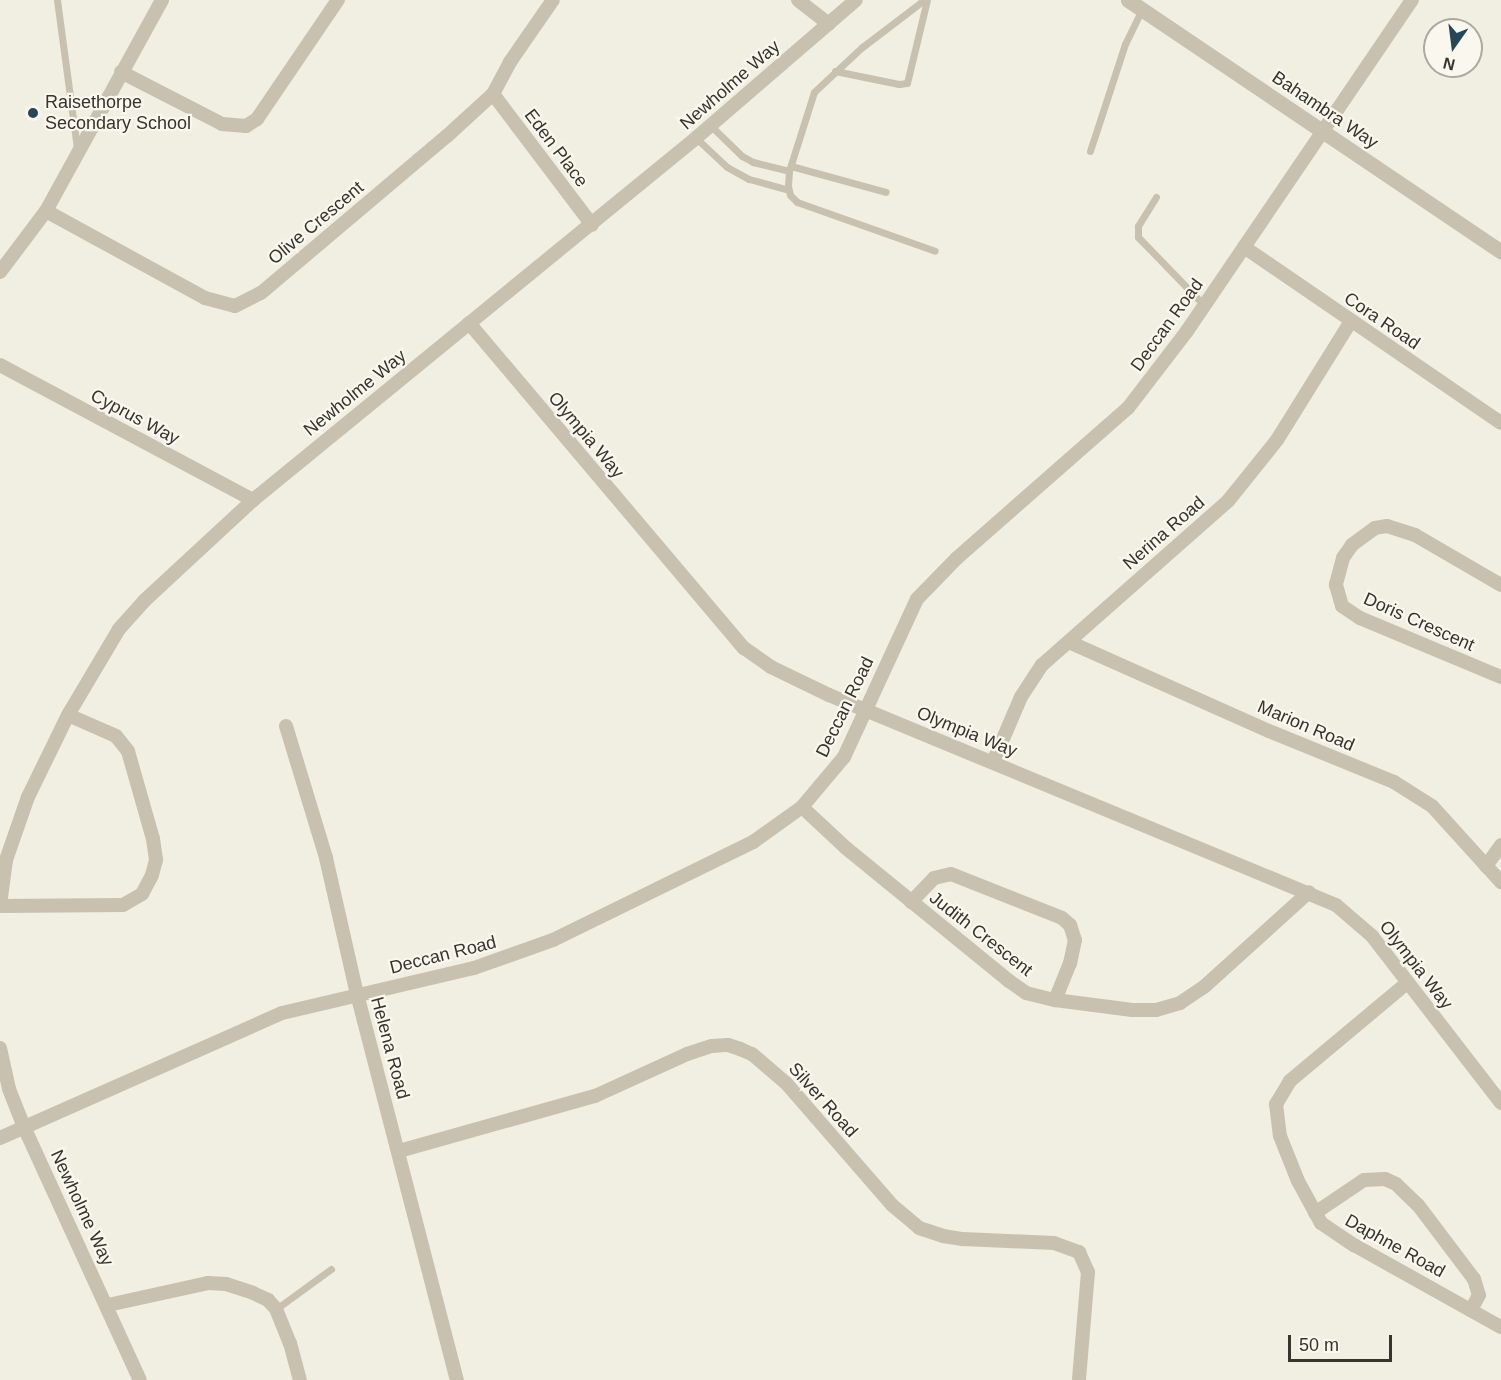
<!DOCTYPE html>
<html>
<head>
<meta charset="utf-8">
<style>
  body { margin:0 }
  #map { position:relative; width:1501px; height:1380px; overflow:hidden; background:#f1eee2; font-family:Helvetica,sans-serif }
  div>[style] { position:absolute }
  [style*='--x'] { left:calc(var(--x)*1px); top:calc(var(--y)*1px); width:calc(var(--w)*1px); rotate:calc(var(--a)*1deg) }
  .service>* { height:7px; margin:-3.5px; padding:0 3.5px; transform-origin:3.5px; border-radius:3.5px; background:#c8c1af }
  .minor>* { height:14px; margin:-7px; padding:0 7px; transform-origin:7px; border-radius:7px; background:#c8c1af }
  .tertiary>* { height:15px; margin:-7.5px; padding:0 7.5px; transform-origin:7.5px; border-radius:7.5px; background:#c8c1af }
  .dots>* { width:16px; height:16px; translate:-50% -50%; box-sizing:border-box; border:3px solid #f9f7ee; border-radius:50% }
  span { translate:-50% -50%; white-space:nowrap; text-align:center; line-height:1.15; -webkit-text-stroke:4.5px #f9f7ee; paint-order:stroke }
  .street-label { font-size:18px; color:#38332c }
  .poi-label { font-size:18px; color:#38332c }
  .left { translate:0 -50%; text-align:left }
  .north { position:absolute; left:1423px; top:18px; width:60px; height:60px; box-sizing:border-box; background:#f9f7ee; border:2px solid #aca9a0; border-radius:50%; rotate:194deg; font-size:16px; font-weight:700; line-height:24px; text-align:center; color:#38332c }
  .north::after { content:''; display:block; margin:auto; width:21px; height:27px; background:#264755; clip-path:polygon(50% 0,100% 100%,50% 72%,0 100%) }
  .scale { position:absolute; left:1288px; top:1335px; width:104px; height:27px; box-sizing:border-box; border:3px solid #38332c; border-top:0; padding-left:8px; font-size:18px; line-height:21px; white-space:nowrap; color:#38332c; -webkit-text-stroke:4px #f9f7ee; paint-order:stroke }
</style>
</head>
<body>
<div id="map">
  <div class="service">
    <i style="--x:57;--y:0;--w:149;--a:82.3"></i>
    <i style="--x:924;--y:0;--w:79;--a:142.7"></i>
    <i style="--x:861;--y:48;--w:64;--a:136.9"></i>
    <i style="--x:814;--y:92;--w:83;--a:107.6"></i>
    <i style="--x:789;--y:171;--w:15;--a:94"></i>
    <i style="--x:788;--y:186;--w:9;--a:77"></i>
    <i style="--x:790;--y:195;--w:10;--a:45"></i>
    <i style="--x:797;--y:202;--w:146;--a:19.5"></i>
    <i style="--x:835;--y:71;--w:65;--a:11.5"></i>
    <i style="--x:899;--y:84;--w:8;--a:-7"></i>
    <i style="--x:907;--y:83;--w:85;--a:-76.5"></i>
    <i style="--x:711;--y:126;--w:43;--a:44.1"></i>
    <i style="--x:742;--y:156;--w:13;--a:29"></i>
    <i style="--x:753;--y:162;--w:37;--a:14"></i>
    <i style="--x:696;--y:138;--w:42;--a:43.1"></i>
    <i style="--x:727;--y:167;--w:25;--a:29"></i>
    <i style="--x:749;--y:179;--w:41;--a:15.4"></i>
    <i style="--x:1090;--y:151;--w:113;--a:-71.9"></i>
    <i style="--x:1125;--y:44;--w:39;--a:-64"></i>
    <i style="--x:791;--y:166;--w:98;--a:15.3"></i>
    <i style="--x:1156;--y:197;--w:34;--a:122"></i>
    <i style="--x:1138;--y:226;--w:11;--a:90"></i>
    <i style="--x:1138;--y:237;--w:95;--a:45.9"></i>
    <i style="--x:276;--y:1309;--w:68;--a:-36"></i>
  </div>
  <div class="minor">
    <i style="--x:798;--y:0;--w:39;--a:38"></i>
    <i style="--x:121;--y:72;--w:114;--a:27.2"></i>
    <i style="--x:222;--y:124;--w:24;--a:5"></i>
    <i style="--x:246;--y:126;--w:13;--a:-32"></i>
    <i style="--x:257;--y:119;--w:144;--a:-55.8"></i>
    <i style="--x:493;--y:94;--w:164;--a:52.9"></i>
    <i style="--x:46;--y:211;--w:181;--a:28.7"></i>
    <i style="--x:205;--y:298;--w:31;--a:15"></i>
    <i style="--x:235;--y:306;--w:29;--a:-27"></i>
    <i style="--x:261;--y:293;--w:243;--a:-40.2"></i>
    <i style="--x:447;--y:136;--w:62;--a:-42.4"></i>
    <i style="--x:493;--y:94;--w:36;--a:-62"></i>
    <i style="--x:510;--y:62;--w:75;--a:-55.3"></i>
    <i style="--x:1244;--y:247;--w:311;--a:34.4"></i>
    <i style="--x:0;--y:272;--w:76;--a:-53"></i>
    <i style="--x:46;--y:211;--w:241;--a:-61.2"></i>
    <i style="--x:469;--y:323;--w:426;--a:49.8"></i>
    <i style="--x:744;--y:648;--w:33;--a:35"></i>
    <i style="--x:771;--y:667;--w:64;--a:25.8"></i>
    <i style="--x:829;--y:695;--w:549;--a:22.5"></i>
    <i style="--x:1336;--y:905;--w:48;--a:40.7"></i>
    <i style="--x:1372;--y:936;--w:211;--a:52.3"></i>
    <i style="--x:0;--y:365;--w:287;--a:28.1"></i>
    <i style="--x:1501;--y:585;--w:99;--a:-149.8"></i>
    <i style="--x:1415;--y:535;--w:29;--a:-162"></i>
    <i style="--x:1387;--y:526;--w:12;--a:171"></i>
    <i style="--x:1375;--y:528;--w:29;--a:144"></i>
    <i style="--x:1352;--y:545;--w:16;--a:125"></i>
    <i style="--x:1343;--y:558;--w:28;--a:105"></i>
    <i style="--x:1336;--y:585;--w:22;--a:74"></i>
    <i style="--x:1342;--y:606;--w:22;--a:34"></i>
    <i style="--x:1360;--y:618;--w:153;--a:22.7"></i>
    <i style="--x:1069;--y:642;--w:219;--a:24"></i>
    <i style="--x:1269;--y:731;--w:135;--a:22.2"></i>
    <i style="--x:1394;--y:782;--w:45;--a:32.3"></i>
    <i style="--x:1432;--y:806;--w:103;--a:47.8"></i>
    <i style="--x:286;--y:726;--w:138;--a:73.1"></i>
    <i style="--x:326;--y:858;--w:139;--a:77.2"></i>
    <i style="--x:357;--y:994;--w:399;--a:75.5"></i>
    <i style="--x:993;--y:762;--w:71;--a:-66.7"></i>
    <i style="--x:1021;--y:697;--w:38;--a:-57"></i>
    <i style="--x:1042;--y:665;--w:248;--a:-41.4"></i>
    <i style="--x:1228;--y:501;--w:78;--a:-51.2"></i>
    <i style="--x:1277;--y:440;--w:140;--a:-58.1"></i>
    <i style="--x:802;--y:807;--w:60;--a:43"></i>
    <i style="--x:846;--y:848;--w:210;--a:39.2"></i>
    <i style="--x:1009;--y:981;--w:21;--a:35"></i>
    <i style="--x:1026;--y:993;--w:30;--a:14"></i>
    <i style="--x:1055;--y:1000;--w:78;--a:7.4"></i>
    <i style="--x:1132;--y:1010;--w:24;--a:0"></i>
    <i style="--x:1156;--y:1010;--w:25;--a:-16"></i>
    <i style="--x:1180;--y:1003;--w:30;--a:-34"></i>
    <i style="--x:1205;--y:986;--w:140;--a:-42.1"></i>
    <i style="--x:1486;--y:866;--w:26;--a:-54"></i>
    <i style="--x:911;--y:902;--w:33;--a:-46"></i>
    <i style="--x:934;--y:878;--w:17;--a:-13"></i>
    <i style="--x:951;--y:874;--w:119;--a:21.6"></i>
    <i style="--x:1062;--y:918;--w:11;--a:41"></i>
    <i style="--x:1070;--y:925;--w:16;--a:72"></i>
    <i style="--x:1075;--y:940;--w:24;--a:102"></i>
    <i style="--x:1070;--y:963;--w:40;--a:112"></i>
    <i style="--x:0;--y:905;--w:45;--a:-82.4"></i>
    <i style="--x:6;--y:860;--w:67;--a:-70.8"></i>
    <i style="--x:28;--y:797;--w:91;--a:-64"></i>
    <i style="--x:68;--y:715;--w:100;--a:-59.3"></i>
    <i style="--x:119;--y:629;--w:38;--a:-48"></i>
    <i style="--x:144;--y:601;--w:149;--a:-42.8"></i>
    <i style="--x:253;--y:500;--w:572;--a:-39.25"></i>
    <i style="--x:696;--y:138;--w:211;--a:-40.8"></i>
    <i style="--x:0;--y:906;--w:123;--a:-0.5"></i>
    <i style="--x:123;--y:905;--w:22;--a:-30"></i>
    <i style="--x:142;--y:894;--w:21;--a:-62"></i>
    <i style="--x:152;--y:875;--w:16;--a:-75"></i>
    <i style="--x:156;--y:860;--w:21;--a:-98"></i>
    <i style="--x:153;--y:839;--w:91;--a:-105.9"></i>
    <i style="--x:128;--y:751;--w:19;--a:-129"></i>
    <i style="--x:116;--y:736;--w:52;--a:-156.4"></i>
    <i style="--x:1407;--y:983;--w:153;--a:140.1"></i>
    <i style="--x:1290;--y:1081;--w:27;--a:121"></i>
    <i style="--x:1276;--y:1104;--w:32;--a:83"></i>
    <i style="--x:1280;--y:1136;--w:48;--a:68.2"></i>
    <i style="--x:1298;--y:1181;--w:48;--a:61.3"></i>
    <i style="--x:1321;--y:1223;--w:40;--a:34"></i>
    <i style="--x:1354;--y:1245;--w:168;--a:29.2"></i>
    <i style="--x:0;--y:1048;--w:42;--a:77.6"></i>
    <i style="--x:9;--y:1089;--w:41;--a:68.5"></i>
    <i style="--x:24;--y:1127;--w:278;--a:65.4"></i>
    <i style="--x:0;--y:1138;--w:308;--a:-23.9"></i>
    <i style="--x:282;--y:1013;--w:197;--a:-13.2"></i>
    <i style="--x:474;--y:968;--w:84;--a:-19.5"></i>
    <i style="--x:553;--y:940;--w:223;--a:-26.1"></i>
    <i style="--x:753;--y:842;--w:60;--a:-35.5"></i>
    <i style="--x:802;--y:807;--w:65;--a:-50"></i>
    <i style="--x:844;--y:757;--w:174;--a:-65.2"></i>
    <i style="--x:917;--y:599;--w:57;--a:-45.7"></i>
    <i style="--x:957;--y:558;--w:227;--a:-41.3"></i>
    <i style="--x:1128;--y:408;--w:97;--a:-52.5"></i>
    <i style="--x:1187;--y:331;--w:400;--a:-55.8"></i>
    <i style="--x:399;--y:1151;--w:204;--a:-15.7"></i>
    <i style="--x:595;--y:1096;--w:101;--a:-24.5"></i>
    <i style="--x:687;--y:1054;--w:26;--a:-18"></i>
    <i style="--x:712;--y:1046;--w:16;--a:-4"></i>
    <i style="--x:728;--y:1045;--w:13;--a:18"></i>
    <i style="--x:740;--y:1049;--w:13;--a:23"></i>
    <i style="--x:752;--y:1054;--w:45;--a:40.5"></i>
    <i style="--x:786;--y:1083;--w:162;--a:49"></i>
    <i style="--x:892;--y:1205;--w:35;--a:40"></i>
    <i style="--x:919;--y:1228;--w:25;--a:18"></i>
    <i style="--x:943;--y:1236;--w:20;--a:9"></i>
    <i style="--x:963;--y:1239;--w:91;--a:2.5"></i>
    <i style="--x:1054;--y:1243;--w:27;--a:20"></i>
    <i style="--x:1079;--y:1252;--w:22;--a:66"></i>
    <i style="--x:1088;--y:1272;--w:108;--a:94.8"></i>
    <i style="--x:1315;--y:1213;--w:59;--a:-34"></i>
    <i style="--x:1364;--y:1180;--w:21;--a:-3"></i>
    <i style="--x:1385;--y:1179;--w:12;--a:24"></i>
    <i style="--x:1396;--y:1184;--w:30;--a:44"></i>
    <i style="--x:1418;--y:1205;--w:93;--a:52.9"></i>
    <i style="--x:1474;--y:1279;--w:17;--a:73"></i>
    <i style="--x:1479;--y:1295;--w:17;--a:118"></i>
    <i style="--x:108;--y:1305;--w:102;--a:-12.4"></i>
    <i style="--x:208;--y:1283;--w:18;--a:3"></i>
    <i style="--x:226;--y:1284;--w:28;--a:18"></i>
    <i style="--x:253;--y:1293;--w:17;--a:25"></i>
    <i style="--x:268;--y:1300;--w:12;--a:48"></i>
    <i style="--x:276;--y:1309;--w:37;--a:68"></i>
    <i style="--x:290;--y:1343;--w:38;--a:75"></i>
  </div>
  <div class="tertiary">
    <i style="--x:1128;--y:0;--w:450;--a:34"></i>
  </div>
  <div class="dots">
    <i style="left:33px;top:113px;background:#264755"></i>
  </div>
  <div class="street-label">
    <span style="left:730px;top:85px;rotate:-41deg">Newholme Way</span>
    <span style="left:1325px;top:110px;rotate:34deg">Bahambra Way</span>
    <span style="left:556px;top:148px;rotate:53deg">Eden Place</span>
    <span style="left:316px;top:223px;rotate:-40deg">Olive Crescent</span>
    <span style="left:1382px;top:321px;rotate:34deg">Cora Road</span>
    <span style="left:1167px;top:325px;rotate:-54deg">Deccan Road</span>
    <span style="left:355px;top:393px;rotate:-39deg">Newholme Way</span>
    <span style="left:135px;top:417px;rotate:28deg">Cyprus Way</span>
    <span style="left:586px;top:435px;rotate:50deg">Olympia Way</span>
    <span style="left:1164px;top:533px;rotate:-41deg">Nerina Road</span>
    <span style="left:1419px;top:622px;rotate:24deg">Doris Crescent</span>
    <span style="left:845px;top:707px;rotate:-64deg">Deccan Road</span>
    <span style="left:1306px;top:726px;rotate:23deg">Marion Road</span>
    <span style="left:967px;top:732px;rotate:22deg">Olympia Way</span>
    <span style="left:981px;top:934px;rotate:38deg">Judith Crescent</span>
    <span style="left:443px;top:955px;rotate:-14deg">Deccan Road</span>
    <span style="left:1416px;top:965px;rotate:52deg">Olympia Way</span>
    <span style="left:390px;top:1048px;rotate:75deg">Helena Road</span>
    <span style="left:823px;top:1100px;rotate:48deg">Silver Road</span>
    <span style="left:82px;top:1208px;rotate:65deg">Newholme Way</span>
    <span style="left:1395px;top:1246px;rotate:29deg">Daphne Road</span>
  </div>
  <div class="poi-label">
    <span class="left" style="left:45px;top:113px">Raisethorpe<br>Secondary School</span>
  </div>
  <div class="north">N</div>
  <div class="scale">50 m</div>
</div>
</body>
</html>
